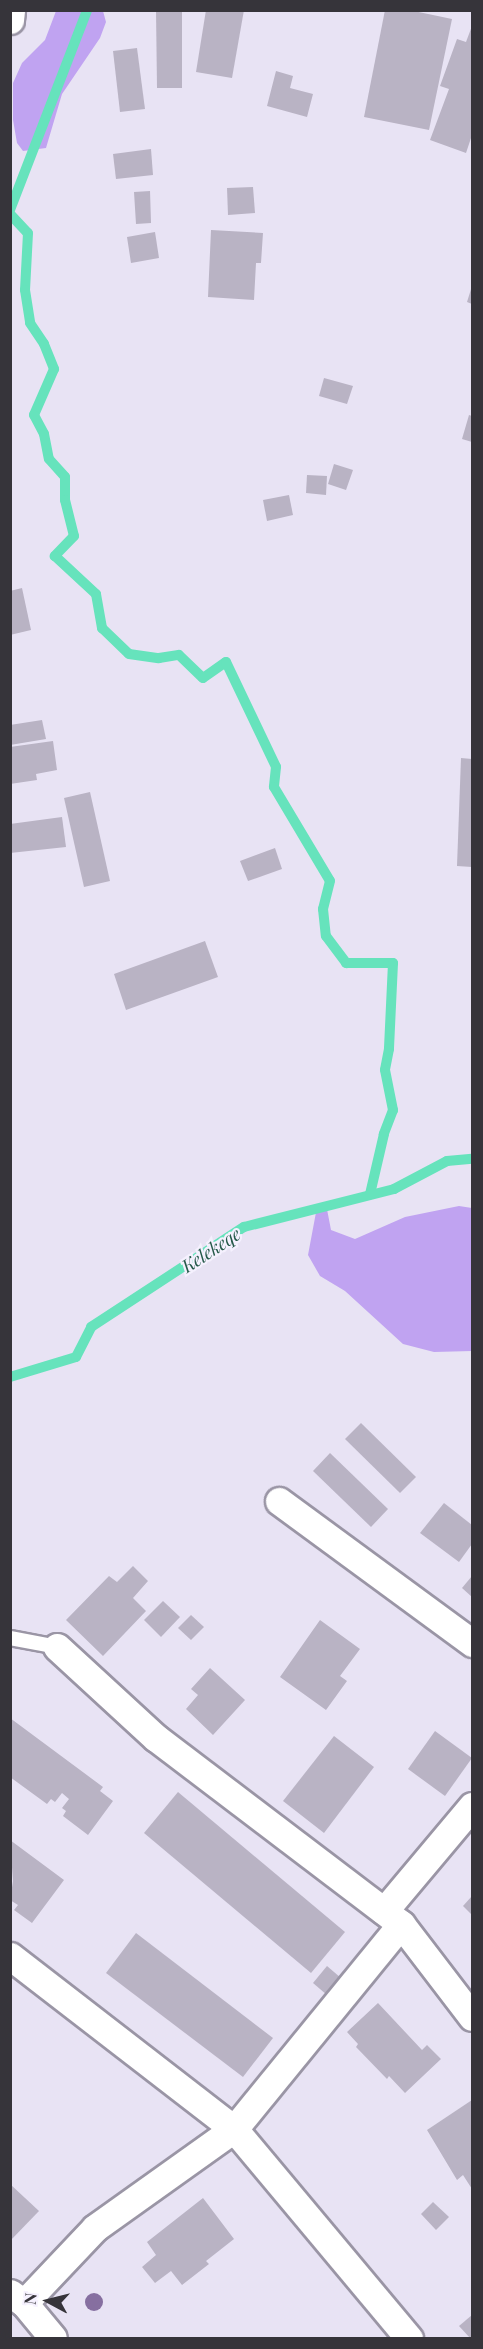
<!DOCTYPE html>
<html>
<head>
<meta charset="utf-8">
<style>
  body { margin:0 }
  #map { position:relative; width:483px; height:2349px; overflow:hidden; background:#e8e3f4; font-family:"Playfair Display",serif }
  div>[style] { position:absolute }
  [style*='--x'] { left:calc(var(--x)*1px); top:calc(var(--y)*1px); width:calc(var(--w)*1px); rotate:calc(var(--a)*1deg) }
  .green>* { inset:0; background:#c0a3f1 }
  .stream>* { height:10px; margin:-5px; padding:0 5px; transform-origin:5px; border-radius:5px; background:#66e3bc }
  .building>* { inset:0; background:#b9b3c4 }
  .roads { filter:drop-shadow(2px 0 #9a95a5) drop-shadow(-2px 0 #9a95a5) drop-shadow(0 2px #9a95a5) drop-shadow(0 -2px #9a95a5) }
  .service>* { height:14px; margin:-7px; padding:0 7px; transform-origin:7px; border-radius:7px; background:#fff }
  .minor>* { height:27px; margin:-13.5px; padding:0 13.5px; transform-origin:13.5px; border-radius:13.5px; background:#fff }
  .trees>* { width:18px; height:18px; margin:-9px; border-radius:50%; background:#866fa0 }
  span { translate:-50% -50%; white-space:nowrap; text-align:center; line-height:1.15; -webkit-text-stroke:4.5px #f5f1fe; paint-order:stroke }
  .water-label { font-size:18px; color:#255949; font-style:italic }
  .frame { position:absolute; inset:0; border:12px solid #36343a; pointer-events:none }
  .north { position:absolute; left:18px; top:2271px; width:60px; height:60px; -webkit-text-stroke:4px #f5f1fe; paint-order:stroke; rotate:277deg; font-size:16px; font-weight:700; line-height:24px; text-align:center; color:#36343a }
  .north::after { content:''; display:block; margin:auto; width:21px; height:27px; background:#36343a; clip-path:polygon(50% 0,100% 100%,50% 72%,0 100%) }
</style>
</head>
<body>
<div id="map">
  <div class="green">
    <i style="clip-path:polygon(56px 11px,103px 11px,106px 22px,100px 38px,62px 94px,46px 148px,23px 151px,17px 143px,13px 120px,13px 83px,22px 63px,45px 40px)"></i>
    <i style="clip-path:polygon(326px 1204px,331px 1230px,355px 1239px,405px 1217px,459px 1206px,472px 1208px,472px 1351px,434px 1352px,403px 1344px,345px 1291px,320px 1276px,308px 1255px,317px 1207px)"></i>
  </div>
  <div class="stream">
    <i style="--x:10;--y:210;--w:214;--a:-68.9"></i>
    <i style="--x:10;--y:214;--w:26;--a:47"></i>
    <i style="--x:28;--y:233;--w:57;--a:93"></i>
    <i style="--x:25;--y:290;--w:33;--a:81"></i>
    <i style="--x:30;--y:323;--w:25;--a:56"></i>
    <i style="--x:44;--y:344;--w:27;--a:68"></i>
    <i style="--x:54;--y:369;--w:50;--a:113.5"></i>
    <i style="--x:34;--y:415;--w:21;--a:62"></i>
    <i style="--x:44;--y:434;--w:25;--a:79"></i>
    <i style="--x:49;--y:459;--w:24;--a:48"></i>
    <i style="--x:65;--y:477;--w:23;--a:90"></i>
    <i style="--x:65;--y:500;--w:37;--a:76"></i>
    <i style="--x:74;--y:536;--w:28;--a:134"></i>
    <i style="--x:55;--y:556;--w:56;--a:42.8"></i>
    <i style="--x:96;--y:594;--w:35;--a:80"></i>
    <i style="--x:102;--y:628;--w:37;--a:44"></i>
    <i style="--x:129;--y:654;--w:30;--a:8"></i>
    <i style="--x:159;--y:658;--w:20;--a:-9"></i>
    <i style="--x:179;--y:655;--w:33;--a:44"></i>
    <i style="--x:203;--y:678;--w:28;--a:-35"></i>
    <i style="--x:226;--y:662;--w:116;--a:64.5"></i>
    <i style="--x:276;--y:767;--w:20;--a:96"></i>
    <i style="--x:274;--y:787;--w:109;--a:59.2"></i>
    <i style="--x:330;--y:881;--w:29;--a:104"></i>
    <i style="--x:323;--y:909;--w:27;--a:84"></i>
    <i style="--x:326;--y:936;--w:34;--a:53"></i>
    <i style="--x:346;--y:963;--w:47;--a:0"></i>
    <i style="--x:393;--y:963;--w:86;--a:92.7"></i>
    <i style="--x:389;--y:1049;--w:21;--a:101"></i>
    <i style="--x:385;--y:1070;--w:41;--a:78.7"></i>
    <i style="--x:393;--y:1110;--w:26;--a:111"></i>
    <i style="--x:384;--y:1134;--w:62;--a:103.1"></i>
    <i style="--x:10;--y:1377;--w:69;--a:-16.9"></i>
    <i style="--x:76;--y:1357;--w:34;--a:-63"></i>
    <i style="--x:91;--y:1327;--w:183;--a:-33.2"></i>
    <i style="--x:244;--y:1227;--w:155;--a:-14.2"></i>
    <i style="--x:394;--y:1189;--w:60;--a:-27.8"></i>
    <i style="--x:447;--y:1161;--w:25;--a:-5"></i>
  </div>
  <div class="building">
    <i style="clip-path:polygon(156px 10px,182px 10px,182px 88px,157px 88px)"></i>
    <i style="clip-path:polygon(206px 10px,244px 10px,232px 78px,196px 72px)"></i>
    <i style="clip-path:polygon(385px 10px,409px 10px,452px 19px,429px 130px,364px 117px)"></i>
    <i style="clip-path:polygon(472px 26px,472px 135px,466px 153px,430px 140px,449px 89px,440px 86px,457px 39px,466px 42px)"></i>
    <i style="clip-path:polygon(137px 48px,145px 109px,120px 112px,113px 51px)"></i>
    <i style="clip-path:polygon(276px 71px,293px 76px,290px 88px,313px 94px,307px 117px,267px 106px)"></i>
    <i style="clip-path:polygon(151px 149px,153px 175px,116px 179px,113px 154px)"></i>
    <i style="clip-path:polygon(253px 187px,255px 213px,228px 215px,227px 188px)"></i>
    <i style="clip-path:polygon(150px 191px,151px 223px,136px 224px,134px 192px)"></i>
    <i style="clip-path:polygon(211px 230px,263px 233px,261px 263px,256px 263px,254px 300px,208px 297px)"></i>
    <i style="clip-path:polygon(155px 232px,159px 258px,131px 263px,127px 237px)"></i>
    <i style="clip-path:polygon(472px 286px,472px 304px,467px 302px)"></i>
    <i style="clip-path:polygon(324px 378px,353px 386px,347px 404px,319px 396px)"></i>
    <i style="clip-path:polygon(469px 415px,472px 416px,472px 442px,462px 439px)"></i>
    <i style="clip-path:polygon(334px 464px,353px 470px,346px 490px,328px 484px)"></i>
    <i style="clip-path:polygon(307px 475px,327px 476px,326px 495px,306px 493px)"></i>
    <i style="clip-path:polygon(289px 495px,293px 515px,267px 521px,263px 500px)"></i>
    <i style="clip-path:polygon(22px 588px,31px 630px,10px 635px,10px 591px)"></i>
    <i style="clip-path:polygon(42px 720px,46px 739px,10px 745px,10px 725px)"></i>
    <i style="clip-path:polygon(53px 741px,57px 770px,36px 774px,37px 780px,10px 784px,10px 747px)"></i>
    <i style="clip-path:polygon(461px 758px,472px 759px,472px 867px,457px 866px)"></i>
    <i style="clip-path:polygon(90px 792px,110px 881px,84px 887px,64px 798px)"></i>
    <i style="clip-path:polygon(62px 817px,66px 847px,10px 853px,10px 824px)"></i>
    <i style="clip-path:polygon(275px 848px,282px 869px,248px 881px,240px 861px)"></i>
    <i style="clip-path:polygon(205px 941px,218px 977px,126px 1010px,114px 974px)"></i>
    <i style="clip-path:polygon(361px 1423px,416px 1477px,400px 1493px,345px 1439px)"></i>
    <i style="clip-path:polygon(330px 1453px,388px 1509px,371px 1527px,313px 1471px)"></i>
    <i style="clip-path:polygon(444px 1503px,472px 1525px,472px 1544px,459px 1562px,420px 1533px)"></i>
    <i style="clip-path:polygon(133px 1566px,148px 1581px,133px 1598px,146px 1611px,103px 1656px,66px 1620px,109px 1576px,117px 1582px)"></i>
    <i style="clip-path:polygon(472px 1576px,472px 1597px,462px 1588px)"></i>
    <i style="clip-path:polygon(163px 1601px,180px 1617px,161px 1637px,144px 1620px)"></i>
    <i style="clip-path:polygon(191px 1615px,204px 1627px,191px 1640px,178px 1628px)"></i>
    <i style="clip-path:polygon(320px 1620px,360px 1649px,340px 1676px,347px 1681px,326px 1710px,280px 1677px)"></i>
    <i style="clip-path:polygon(210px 1668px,245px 1700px,213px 1735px,186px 1709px,198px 1695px,191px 1689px)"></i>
    <i style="clip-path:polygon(10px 1718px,103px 1787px,100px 1791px,113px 1801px,88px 1835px,63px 1816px,66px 1811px,62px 1808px,69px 1799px,62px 1793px,55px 1802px,51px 1799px,47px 1804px,10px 1777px)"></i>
    <i style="clip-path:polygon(435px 1731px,472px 1758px,445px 1796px,408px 1769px)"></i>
    <i style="clip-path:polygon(334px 1736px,374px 1767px,324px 1833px,283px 1801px)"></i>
    <i style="clip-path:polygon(178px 1792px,345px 1932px,311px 1973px,144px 1833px)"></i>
    <i style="clip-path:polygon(10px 1840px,64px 1880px,32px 1923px,14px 1910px,18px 1905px,10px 1900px,13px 1881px)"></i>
    <i style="clip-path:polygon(472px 1896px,472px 1915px,463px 1906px)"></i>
    <i style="clip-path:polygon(136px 1933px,273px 2038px,243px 2077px,106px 1973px)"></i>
    <i style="clip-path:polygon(327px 1966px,341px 1978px,327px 1995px,313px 1983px)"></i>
    <i style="clip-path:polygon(378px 2003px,422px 2050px,427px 2045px,441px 2059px,405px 2093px,389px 2076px,387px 2079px,356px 2047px,358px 2044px,347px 2032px)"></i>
    <i style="clip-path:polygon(472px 2100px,472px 2189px,463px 2175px,457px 2180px,427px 2130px)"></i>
    <i style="clip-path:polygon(10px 2184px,39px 2211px,10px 2241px)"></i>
    <i style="clip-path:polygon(203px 2198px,234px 2239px,206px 2261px,209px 2264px,182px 2285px,171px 2271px,155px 2283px,142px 2267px,156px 2255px,147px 2242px)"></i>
    <i style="clip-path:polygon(433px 2202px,449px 2217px,436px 2230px,421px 2214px)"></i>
    <i style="clip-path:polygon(472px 2315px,472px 2338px,470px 2338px,459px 2326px)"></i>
  </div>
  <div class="roads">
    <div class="service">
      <i style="--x:10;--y:1638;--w:48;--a:10.8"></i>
    </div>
    <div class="minor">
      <i style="--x:10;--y:20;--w:10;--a:-84"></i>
      <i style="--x:279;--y:1501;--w:240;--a:36.3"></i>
      <i style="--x:57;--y:1647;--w:134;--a:42.6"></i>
      <i style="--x:156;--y:1738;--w:308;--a:37.2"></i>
      <i style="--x:401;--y:1924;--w:117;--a:52.6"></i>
      <i style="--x:384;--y:1911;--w:137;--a:-50"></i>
      <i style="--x:10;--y:1956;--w:283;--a:37.7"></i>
      <i style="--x:234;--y:2129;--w:273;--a:50.1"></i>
      <i style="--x:10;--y:2293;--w:17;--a:36"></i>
      <i style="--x:24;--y:2303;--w:45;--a:50.4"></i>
      <i style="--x:24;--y:2303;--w:103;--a:-46.6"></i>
      <i style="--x:95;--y:2228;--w:171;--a:-35.5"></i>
      <i style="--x:234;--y:2129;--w:264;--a:-50.8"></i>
    </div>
  </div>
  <div class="trees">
    <i style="left:94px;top:2302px"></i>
  </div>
  <div class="water-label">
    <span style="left:211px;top:1250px;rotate:-33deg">Kelekeqe</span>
  </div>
  <div class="frame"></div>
  <div class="north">N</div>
</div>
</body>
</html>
